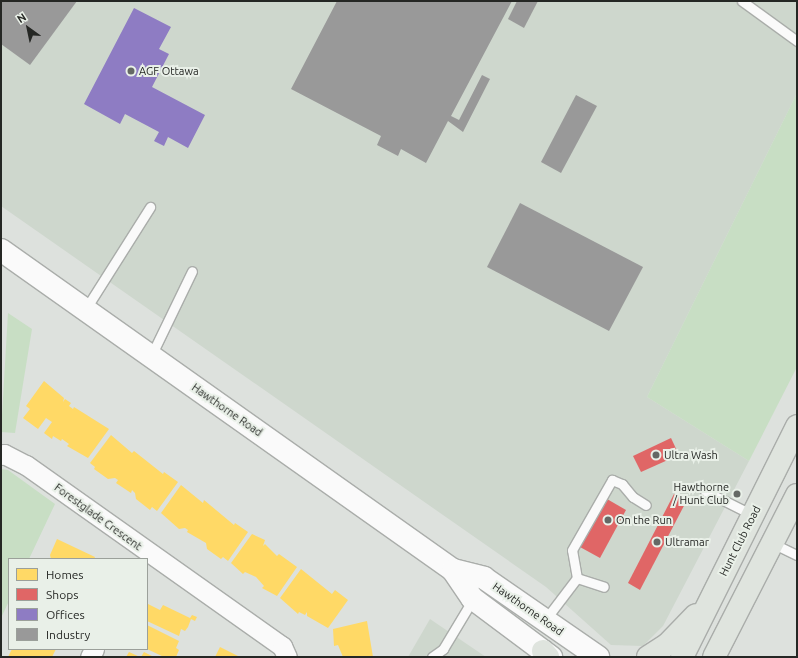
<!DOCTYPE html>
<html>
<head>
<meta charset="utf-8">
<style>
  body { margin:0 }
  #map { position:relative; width:798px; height:658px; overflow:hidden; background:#dde1dd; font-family:Ubuntu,sans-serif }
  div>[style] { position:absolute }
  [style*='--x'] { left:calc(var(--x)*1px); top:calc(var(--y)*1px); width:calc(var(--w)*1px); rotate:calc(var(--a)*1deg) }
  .built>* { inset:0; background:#ced7cd }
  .green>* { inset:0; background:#c8dec4 }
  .homes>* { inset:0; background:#ffd966 }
  .shops>* { inset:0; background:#e06666 }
  .offices>* { inset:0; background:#8e7cc3 }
  .industry>* { inset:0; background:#999 }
  .roads { filter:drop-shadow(1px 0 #aaadaa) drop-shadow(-1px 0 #aaadaa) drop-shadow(0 1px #aaadaa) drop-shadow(0 -1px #aaadaa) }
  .service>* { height:9px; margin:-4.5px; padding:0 4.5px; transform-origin:4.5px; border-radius:4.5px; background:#fafafa }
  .minor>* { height:19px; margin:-9.5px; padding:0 9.5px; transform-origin:9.5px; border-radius:9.5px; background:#fafafa }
  .secondary>* { height:22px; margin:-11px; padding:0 11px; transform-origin:11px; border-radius:11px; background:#fafafa }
  .primary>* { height:22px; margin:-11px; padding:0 11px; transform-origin:11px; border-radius:11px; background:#dfe4de }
  .dots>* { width:11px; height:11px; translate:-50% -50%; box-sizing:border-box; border:2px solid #e9f0e8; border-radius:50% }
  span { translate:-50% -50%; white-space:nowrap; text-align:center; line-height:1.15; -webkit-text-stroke:4px #e9f0e8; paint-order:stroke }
  .poi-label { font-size:11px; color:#252724 }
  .left { translate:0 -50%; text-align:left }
  .right { translate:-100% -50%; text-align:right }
  .street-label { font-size:11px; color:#252724 }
  .frame { position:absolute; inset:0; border:2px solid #252724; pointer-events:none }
  .legend { position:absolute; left:8px; top:558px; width:140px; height:92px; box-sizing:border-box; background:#e9f0e8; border:1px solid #9ba09a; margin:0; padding:5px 7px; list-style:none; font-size:12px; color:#252724 }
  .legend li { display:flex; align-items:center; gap:8px; height:20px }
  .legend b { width:20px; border:1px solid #9ba09a }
  .north { position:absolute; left:8px; top:8px; width:40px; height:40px; -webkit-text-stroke:3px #e9f0e8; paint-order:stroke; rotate:327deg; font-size:11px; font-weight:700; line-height:16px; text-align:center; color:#252724 }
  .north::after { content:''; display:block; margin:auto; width:14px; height:18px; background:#252724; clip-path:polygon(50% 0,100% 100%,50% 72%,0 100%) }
</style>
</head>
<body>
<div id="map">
  <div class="built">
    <i style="clip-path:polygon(1px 1px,797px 1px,797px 93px,647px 397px,749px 461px,663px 626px,643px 646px,611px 645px,546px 587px,1px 206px)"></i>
    <i style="clip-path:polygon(430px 619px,486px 657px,408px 657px)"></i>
  </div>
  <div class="green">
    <i style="clip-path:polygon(797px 93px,797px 367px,749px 461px,647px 397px)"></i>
    <i style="clip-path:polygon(8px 313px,32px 329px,15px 433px,1px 432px)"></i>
    <i style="clip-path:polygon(1px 469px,8px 470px,55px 504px,29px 559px,9px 559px,9px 601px,1px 618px)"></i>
  </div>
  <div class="homes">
    <i style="clip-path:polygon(44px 381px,64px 398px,63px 402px,65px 399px,71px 403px,69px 406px,73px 409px,74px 407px,109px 429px,88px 458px,67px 446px,69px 444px,62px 439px,61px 441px,53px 436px,52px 439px,44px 433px,52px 422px,46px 418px,38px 429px,23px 418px,30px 409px,26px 406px)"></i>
    <i style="clip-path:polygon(111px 435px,132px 453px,134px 451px,163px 474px,164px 472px,178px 482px,157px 511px,152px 507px,150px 510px,136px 499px,135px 493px,132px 490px,131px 493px,116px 483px,118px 480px,115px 478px,108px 479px,94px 469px,95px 467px,90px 463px)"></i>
    <i style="clip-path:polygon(181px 485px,203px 503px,204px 500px,234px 525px,235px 523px,248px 532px,228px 561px,223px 557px,221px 559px,207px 549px,206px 543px,187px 532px,188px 530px,185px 528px,179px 529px,161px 513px)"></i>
    <i style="clip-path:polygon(252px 534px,265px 540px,263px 546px,265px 544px,277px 556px,279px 554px,297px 567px,277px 596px,262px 588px,264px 586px,256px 577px,245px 572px,243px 574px,231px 563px)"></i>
    <i style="clip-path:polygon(57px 539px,95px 557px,94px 559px,51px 559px,50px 555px)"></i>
    <i style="clip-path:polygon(301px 569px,332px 594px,335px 590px,348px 600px,328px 628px,307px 616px,307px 612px,305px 615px,299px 612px,298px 614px,280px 598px)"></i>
    <i style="clip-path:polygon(148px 604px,160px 610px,163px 605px,190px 618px,192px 615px,197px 617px,195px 621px,191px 619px,188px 627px,185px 631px,181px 629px,179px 636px,147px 621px)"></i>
    <i style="clip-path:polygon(367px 621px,373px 657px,343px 657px,338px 645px,334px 646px,333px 629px)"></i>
    <i style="clip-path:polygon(147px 625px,179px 641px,176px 648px,179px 650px,176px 657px,164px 657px,147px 649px)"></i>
    <i style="clip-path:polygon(220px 647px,240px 657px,215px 657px)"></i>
    <i style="clip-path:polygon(12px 649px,56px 649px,52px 657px,8px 657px)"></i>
    <i style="clip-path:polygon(129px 652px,140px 657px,126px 657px)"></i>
    <i style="clip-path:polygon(144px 652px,154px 657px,141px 657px)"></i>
  </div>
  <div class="shops">
    <i style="clip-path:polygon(671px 438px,679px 455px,641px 472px,633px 456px)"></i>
    <i style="clip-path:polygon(674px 494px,687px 500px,640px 590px,628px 583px)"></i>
    <i style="clip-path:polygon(607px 499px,626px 510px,600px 558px,580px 547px)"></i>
  </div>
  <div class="offices">
    <i style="clip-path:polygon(134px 8px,171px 27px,159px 49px,169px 54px,152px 87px,205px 115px,188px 148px,168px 137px,164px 146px,154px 141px,159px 132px,125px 114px,120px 124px,84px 104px)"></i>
  </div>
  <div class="industry">
    <i style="clip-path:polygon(1px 1px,77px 1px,30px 65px,1px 44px)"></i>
    <i style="clip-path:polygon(337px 1px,512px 1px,451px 116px,459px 120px,482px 75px,490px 79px,463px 132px,448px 121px,426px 163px,401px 149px,398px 156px,377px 145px,381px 136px,291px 89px)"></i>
    <i style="clip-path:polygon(517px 1px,538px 1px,524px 28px,508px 19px)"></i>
    <i style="clip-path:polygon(576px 95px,597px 106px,561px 173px,541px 162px)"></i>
    <i style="clip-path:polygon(520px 203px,643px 267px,609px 331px,487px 267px)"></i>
  </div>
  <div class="roads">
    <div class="service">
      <i style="--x:742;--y:1;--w:68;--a:36"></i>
      <i style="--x:85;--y:310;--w:122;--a:-57.7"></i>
      <i style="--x:151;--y:356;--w:94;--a:-64.2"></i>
      <i style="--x:705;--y:491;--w:54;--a:26.6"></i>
      <i style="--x:772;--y:543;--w:28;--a:26"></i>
      <i style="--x:577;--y:578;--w:28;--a:-100"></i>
      <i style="--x:572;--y:550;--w:81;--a:-60.3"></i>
      <i style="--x:612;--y:480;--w:11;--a:22"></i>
      <i style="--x:622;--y:484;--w:17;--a:50"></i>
      <i style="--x:633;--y:497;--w:15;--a:32"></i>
      <i style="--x:545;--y:620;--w:53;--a:-52.7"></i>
      <i style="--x:577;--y:578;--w:28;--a:18"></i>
      <i style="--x:432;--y:657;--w:14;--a:-36"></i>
      <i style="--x:443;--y:649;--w:58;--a:-59"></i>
    </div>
    <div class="minor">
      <i style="--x:1;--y:455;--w:3;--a:-18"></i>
      <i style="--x:4;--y:454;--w:25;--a:27"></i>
      <i style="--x:26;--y:465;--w:314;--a:35.3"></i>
      <i style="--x:282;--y:646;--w:12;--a:66"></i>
      <i style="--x:90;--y:657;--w:9;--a:-63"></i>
    </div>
    <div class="secondary">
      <i style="--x:1;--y:250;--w:554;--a:35.3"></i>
      <i style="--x:453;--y:570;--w:32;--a:14"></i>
      <i style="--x:484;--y:578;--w:139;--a:34.7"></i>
      <i style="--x:453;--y:570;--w:34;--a:56"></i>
      <i style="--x:472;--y:598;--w:99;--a:36.8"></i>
    </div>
    <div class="primary">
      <i style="--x:543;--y:651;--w:8;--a:50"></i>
      <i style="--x:648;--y:657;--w:24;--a:-33"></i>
      <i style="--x:668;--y:644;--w:40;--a:-46"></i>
      <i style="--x:682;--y:657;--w:258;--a:-63.5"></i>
      <i style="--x:714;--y:657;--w:182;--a:-62.9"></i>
    </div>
  </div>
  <div class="dots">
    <i style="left:131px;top:71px;background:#656865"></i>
    <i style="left:656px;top:455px;background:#656865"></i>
    <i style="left:737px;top:494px;background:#656865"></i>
    <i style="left:608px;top:520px;background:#656865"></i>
    <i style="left:657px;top:542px;background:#656865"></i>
  </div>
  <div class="poi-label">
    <span class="left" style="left:139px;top:71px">AGF Ottawa</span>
    <span class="left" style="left:664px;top:455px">Ultra Wash</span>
    <span class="right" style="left:729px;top:494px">Hawthorne<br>/ Hunt Club</span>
    <span class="left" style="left:616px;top:520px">On the Run</span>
    <span class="left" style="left:665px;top:542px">Ultramar</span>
  </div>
  <div class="street-label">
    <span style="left:227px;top:410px;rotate:35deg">Hawthorne Road</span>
    <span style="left:98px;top:517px;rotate:36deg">Forestglade Crescent</span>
    <span style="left:740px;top:541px;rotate:-63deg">Hunt Club Road</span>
    <span style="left:528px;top:609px;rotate:35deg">Hawthorne Road</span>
  </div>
  <div class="frame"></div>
  <ul class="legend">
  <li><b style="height:11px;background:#ffd966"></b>Homes</li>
  <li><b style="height:11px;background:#e06666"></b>Shops</li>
  <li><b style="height:11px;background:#8e7cc3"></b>Offices</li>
  <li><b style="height:11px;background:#999"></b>Industry</li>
  </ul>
  <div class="north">N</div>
</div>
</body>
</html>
